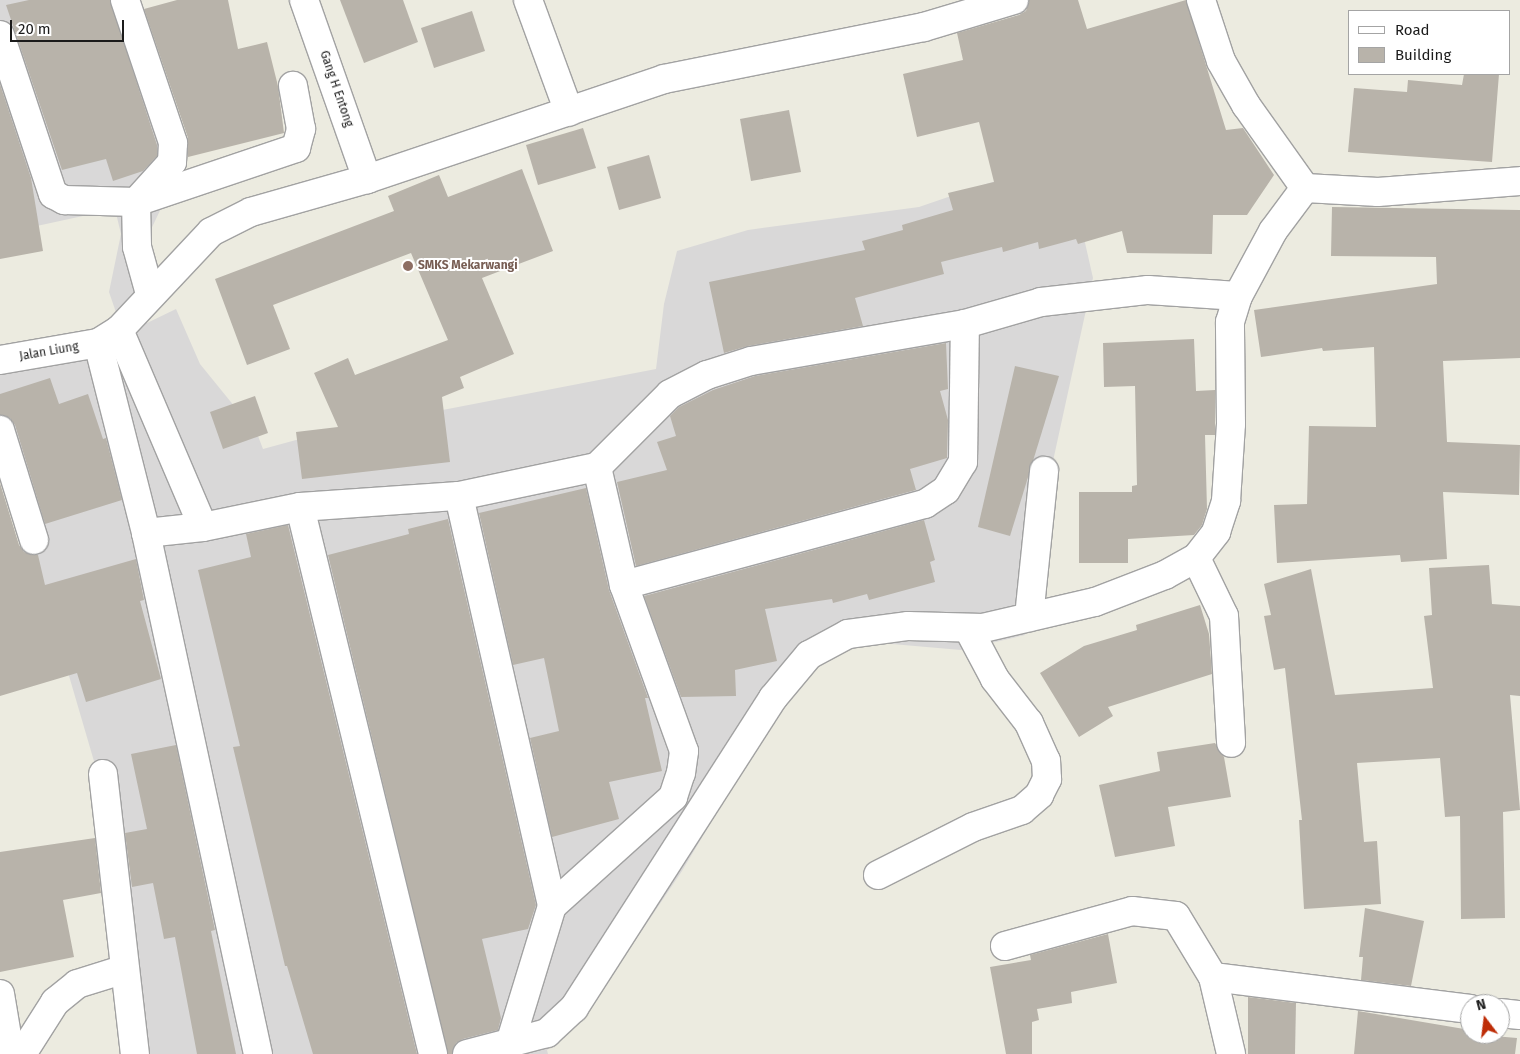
<!DOCTYPE html>
<html>
<head>
<meta charset="utf-8">
<style>
  body { margin:0 }
  #map { position:relative; width:1520px; height:1054px; overflow:hidden; background:#ecebe0; font-family:"Fira Sans",sans-serif }
  div>[style] { position:absolute }
  [style*='--x'] { left:calc(var(--x)*1px); top:calc(var(--y)*1px); width:calc(var(--w)*1px); rotate:calc(var(--a)*1deg) }
  .residential>* { inset:0; background:#d9d8d8 }
  .building>* { inset:0; background:#b8b3aa }
  .roads { filter:drop-shadow(1px 0 #a2a2a2) drop-shadow(-1px 0 #a2a2a2) drop-shadow(0 1px #a2a2a2) drop-shadow(0 -1px #a2a2a2) }
  .street>* { height:28px; margin:-14px; padding:0 14px; transform-origin:14px; border-radius:14px; background:#fff }
  .dots>* { width:14px; height:14px; translate:-50% -50%; box-sizing:border-box; border:2px solid #fff; border-radius:50% }
  span { translate:-50% -50%; white-space:nowrap; text-align:center; line-height:1.15; -webkit-text-stroke:4px #fff; paint-order:stroke }
  .street-label { font-size:12px; color:#1b1b1b }
  .education-label { font-size:12px; color:#785e54; font-weight:700 }
  .left { translate:0 -50%; text-align:left }
  .legend { position:absolute; left:1348px; top:10px; width:162px; height:65px; box-sizing:border-box; background:#fff; border:1px solid #a4a4a4; margin:0; padding:6px 9px; list-style:none; font-size:15px; color:#1b1b1b }
  .legend li { display:flex; align-items:center; gap:10px; height:25px }
  .legend b { width:25px; border:1px solid #a4a4a4 }
  .north { position:absolute; left:1460px; top:994px; width:50px; height:50px; box-sizing:border-box; background:#fff; border:1px solid #a4a4a4; border-radius:50%; rotate:345deg; font-size:14px; font-weight:700; line-height:20px; text-align:center; color:#1b1b1b }
  .north::after { content:''; display:block; margin:auto; width:18px; height:22px; background:#be2d07; clip-path:polygon(50% 0,100% 100%,50% 72%,0 100%) }
  .scale { position:absolute; left:10px; top:20px; width:114px; height:22px; box-sizing:border-box; border:2px solid #1b1b1b; border-top:0; padding-left:6px; font-size:15px; line-height:18px; white-space:nowrap; color:#1b1b1b; -webkit-text-stroke:4px #fff; paint-order:stroke }
</style>
</head>
<body>
<div id="map">
  <div class="residential">
    <i style="clip-path:polygon(0 0,137px 0,187px 188px,166px 198px,144px 244px,138px 281px,147px 323px,176px 309px,200px 364px,239px 412px,248px 410px,263px 449px,318px 434px,656px 369px,664px 304px,677px 251px,748px 230px,919px 207px,989px 183px,1067px 163px,1093px 278px,1053px 461px,1025px 635px,961px 650px,869px 642px,846px 646px,820px 662px,780px 707px,682px 871px,610px 978px,559px 1041px,547px 1050px,548px 1054px,139px 1054px,120px 850px,43px 587px,0 423px,0 366px,120px 324px,109px 292px,121px 234px,115px 209px,0 234px)"></i>
  </div>
  <div class="building">
    <i style="clip-path:polygon(29px 0,110px 0,157px 145px,157px 156px,143px 171px,113px 181px,106px 159px,62px 170px,6px 5px)"></i>
    <i style="clip-path:polygon(177px 0,228px 0,238px 49px,267px 42px,278px 86px,284px 133px,188px 157px,188px 138px,144px 9px)"></i>
    <i style="clip-path:polygon(340px 0,403px 0,418px 42px,364px 63px)"></i>
    <i style="clip-path:polygon(1029px 0,1078px 0,1087px 29px,1186px 0,1226px 130px,1243px 128px,1274px 175px,1247px 215px,1213px 215px,1212px 254px,1127px 253px,1122px 231px,1078px 244px,1076px 239px,1039px 249px,1038px 242px,1003px 252px,1002px 247px,941px 262px,944px 274px,855px 298px,863px 326px,748px 346px,724px 353px,709px 282px,865px 250px,862px 241px,903px 230px,902px 225px,953px 210px,948px 193px,994px 182px,979px 122px,917px 137px,903px 74px,963px 60px,957px 33px,1019px 15px,1026px 11px)"></i>
    <i style="clip-path:polygon(472px 11px,485px 51px,434px 68px,421px 28px)"></i>
    <i style="clip-path:polygon(1464px 74px,1499px 74px,1492px 162px,1348px 152px,1354px 88px,1407px 92px,1408px 80px,1462px 85px)"></i>
    <i style="clip-path:polygon(0 84px,31px 178px,43px 251px,0 259px)"></i>
    <i style="clip-path:polygon(789px 110px,801px 172px,751px 181px,740px 119px)"></i>
    <i style="clip-path:polygon(583px 128px,596px 168px,538px 185px,526px 145px)"></i>
    <i style="clip-path:polygon(649px 155px,661px 198px,619px 210px,607px 167px)"></i>
    <i style="clip-path:polygon(522px 169px,553px 251px,482px 278px,514px 354px,460px 377px,464px 388px,442px 397px,450px 462px,302px 479px,296px 432px,338px 427px,314px 373px,348px 358px,355px 375px,448px 340px,411px 253px,273px 305px,290px 349px,247px 365px,215px 279px,394px 211px,388px 196px,439px 175px,448px 197px)"></i>
    <i style="clip-path:polygon(1332px 207px,1520px 210px,1520px 358px,1443px 361px,1447px 442px,1520px 445px,1519px 495px,1443px 492px,1447px 559px,1401px 562px,1400px 555px,1277px 563px,1274px 505px,1307px 504px,1309px 426px,1376px 427px,1374px 347px,1323px 351px,1322px 348px,1261px 357px,1254px 310px,1437px 284px,1436px 257px,1331px 256px)"></i>
    <i style="clip-path:polygon(1194px 339px,1196px 391px,1215px 390px,1215px 435px,1205px 435px,1207px 509px,1202px 525px,1194px 535px,1128px 539px,1128px 563px,1079px 563px,1079px 492px,1132px 492px,1132px 486px,1137px 485px,1135px 386px,1104px 387px,1103px 343px)"></i>
    <i style="clip-path:polygon(946px 343px,948px 389px,940px 391px,948px 420px,947px 458px,910px 469px,916px 490px,636px 566px,617px 482px,667px 470px,657px 442px,676px 436px,670px 416px,679px 407px,713px 390px,755px 376px)"></i>
    <i style="clip-path:polygon(1015px 366px,1059px 376px,1010px 536px,978px 527px)"></i>
    <i style="clip-path:polygon(50px 378px,59px 404px,88px 394px,103px 439px,106px 438px,122px 500px,45px 524px,15px 425px,10px 418px,0 415px,0 394px)"></i>
    <i style="clip-path:polygon(255px 396px,268px 433px,223px 449px,210px 412px)"></i>
    <i style="clip-path:polygon(0 483px,19px 545px,24px 552px,38px 555px,45px 585px,136px 559px,144px 600px,140px 601px,161px 679px,86px 702px,77px 673px,0 696px)"></i>
    <i style="clip-path:polygon(586px 488px,609px 590px,648px 698px,645px 698px,662px 771px,609px 782px,619px 819px,552px 837px,530px 738px,559px 731px,544px 658px,513px 665px,479px 513px)"></i>
    <i style="clip-path:polygon(448px 519px,536px 905px,528px 929px,482px 939px,501px 1018px,498px 1030px,463px 1039px,456px 1043px,452px 1054px,448px 1054px,328px 555px,409px 534px,408px 529px)"></i>
    <i style="clip-path:polygon(924px 520px,935px 560px,930px 562px,935px 582px,869px 600px,867px 594px,833px 603px,832px 599px,765px 609px,777px 661px,735px 670px,736px 696px,681px 697px,644px 596px)"></i>
    <i style="clip-path:polygon(288px 525px,417px 1054px,313px 1054px,287px 966px,285px 966px,233px 747px,240px 746px,198px 570px,251px 557px,246px 534px)"></i>
    <i style="clip-path:polygon(1489px 565px,1492px 604px,1520px 606px,1520px 696px,1510px 695px,1520px 810px,1503px 812px,1505px 918px,1461px 919px,1460px 816px,1445px 817px,1440px 758px,1357px 763px,1364px 842px,1377px 841px,1381px 904px,1304px 909px,1299px 820px,1302px 820px,1285px 668px,1274px 670px,1264px 616px,1271px 615px,1264px 584px,1311px 569px,1335px 695px,1433px 688px,1424px 616px,1432px 615px,1429px 568px)"></i>
    <i style="clip-path:polygon(1200px 605px,1209px 634px,1212px 674px,1108px 707px,1113px 716px,1079px 737px,1040px 673px,1084px 646px,1137px 630px,1136px 625px)"></i>
    <i style="clip-path:polygon(1215px 743px,1224px 757px,1231px 797px,1168px 807px,1175px 846px,1115px 857px,1099px 785px,1160px 771px,1157px 752px)"></i>
    <i style="clip-path:polygon(176px 745px,215px 930px,211px 931px,236px 1054px,197px 1054px,175px 937px,164px 939px,153px 883px,132px 887px,125px 833px,147px 829px,131px 754px)"></i>
    <i style="clip-path:polygon(95px 838px,101px 893px,63px 900px,74px 957px,0 972px,0 852px)"></i>
    <i style="clip-path:polygon(1365px 908px,1424px 921px,1411px 986px,1361px 980px,1363px 957px,1359px 957px)"></i>
    <i style="clip-path:polygon(1108px 934px,1117px 983px,1071px 992px,1072px 1003px,1037px 1009px,1039px 1020px,1032px 1022px,1032px 1054px,1006px 1054px,990px 967px,1031px 960px,1030px 955px)"></i>
    <i style="clip-path:polygon(1248px 997px,1296px 1003px,1295px 1054px,1248px 1054px)"></i>
    <i style="clip-path:polygon(1358px 1011px,1470px 1030px,1470px 1034px,1517px 1038px,1515px 1054px,1354px 1054px)"></i>
  </div>
  <div class="roads">
    <div class="street">
      <i style="--x:125;--y:0;--w:151;--a:71.4"></i>
      <i style="--x:173;--y:143;--w:19;--a:93"></i>
      <i style="--x:172;--y:162;--w:54;--a:132"></i>
      <i style="--x:136;--y:202;--w:45;--a:88.7"></i>
      <i style="--x:137;--y:247;--w:49;--a:74.5"></i>
      <i style="--x:304;--y:0;--w:190;--a:70.6"></i>
      <i style="--x:528;--y:0;--w:119;--a:69.9"></i>
      <i style="--x:1201;--y:0;--w:64;--a:71.8"></i>
      <i style="--x:1221;--y:61;--w:51;--a:60.4"></i>
      <i style="--x:1246;--y:105;--w:102;--a:54.6"></i>
      <i style="--x:0;--y:35;--w:168;--a:71.6"></i>
      <i style="--x:53;--y:194;--w:13;--a:29"></i>
      <i style="--x:64;--y:200;--w:72;--a:1.6"></i>
      <i style="--x:136;--y:202;--w:169;--a:-18.6"></i>
      <i style="--x:296;--y:148;--w:20;--a:-75"></i>
      <i style="--x:301;--y:129;--w:44;--a:-100.5"></i>
      <i style="--x:1305;--y:188;--w:73;--a:3.1"></i>
      <i style="--x:1378;--y:192;--w:142;--a:-4.4"></i>
      <i style="--x:119;--y:330;--w:214;--a:66.9"></i>
      <i style="--x:98;--y:343;--w:196;--a:75.8"></i>
      <i style="--x:146;--y:533;--w:533;--a:77.87"></i>
      <i style="--x:0;--y:360;--w:99;--a:-9.8"></i>
      <i style="--x:98;--y:343;--w:25;--a:-32"></i>
      <i style="--x:119;--y:330;--w:134;--a:-46.8"></i>
      <i style="--x:211;--y:232;--w:45;--a:-26.6"></i>
      <i style="--x:251;--y:212;--w:121;--a:-15.9"></i>
      <i style="--x:367;--y:179;--w:313;--a:-18.6"></i>
      <i style="--x:664;--y:79;--w:265;--a:-11.3"></i>
      <i style="--x:924;--y:27;--w:94;--a:-16.7"></i>
      <i style="--x:0;--y:430;--w:115;--a:72.8"></i>
      <i style="--x:459;--y:496;--w:420;--a:77.2"></i>
      <i style="--x:552;--y:906;--w:143;--a:107"></i>
      <i style="--x:300;--y:507;--w:563;--a:76.33"></i>
      <i style="--x:146;--y:533;--w:57;--a:-6"></i>
      <i style="--x:203;--y:527;--w:99;--a:-11.7"></i>
      <i style="--x:300;--y:507;--w:159;--a:-4"></i>
      <i style="--x:459;--y:496;--w:141;--a:-11.9"></i>
      <i style="--x:597;--y:467;--w:103;--a:-45"></i>
      <i style="--x:670;--y:394;--w:42;--a:-27.2"></i>
      <i style="--x:707;--y:375;--w:46;--a:-17.7"></i>
      <i style="--x:751;--y:361;--w:217;--a:-9.8"></i>
      <i style="--x:965;--y:324;--w:79;--a:-16.1"></i>
      <i style="--x:1041;--y:302;--w:108;--a:-6.4"></i>
      <i style="--x:1148;--y:290;--w:90;--a:3.8"></i>
      <i style="--x:1196;--y:558;--w:64;--a:64.2"></i>
      <i style="--x:1224;--y:616;--w:127;--a:86.8"></i>
      <i style="--x:624;--y:585;--w:312;--a:-15.1"></i>
      <i style="--x:925;--y:504;--w:25;--a:-34"></i>
      <i style="--x:946;--y:490;--w:33;--a:-59"></i>
      <i style="--x:963;--y:462;--w:138;--a:-89.2"></i>
      <i style="--x:1029;--y:617;--w:147;--a:-84.1"></i>
      <i style="--x:103;--y:774;--w:282;--a:83.5"></i>
      <i style="--x:878;--y:875;--w:106;--a:-26.8"></i>
      <i style="--x:973;--y:827;--w:52;--a:-19.1"></i>
      <i style="--x:1022;--y:810;--w:23;--a:-41"></i>
      <i style="--x:1039;--y:795;--w:18;--a:-63"></i>
      <i style="--x:1047;--y:779;--w:18;--a:-93"></i>
      <i style="--x:1046;--y:761;--w:42;--a:-114.1"></i>
      <i style="--x:1029;--y:723;--w:56;--a:-127.7"></i>
      <i style="--x:995;--y:679;--w:55;--a:-118"></i>
      <i style="--x:552;--y:906;--w:163;--a:-42"></i>
      <i style="--x:673;--y:797;--w:25;--a:-72"></i>
      <i style="--x:681;--y:773;--w:22;--a:-82"></i>
      <i style="--x:684;--y:751;--w:177;--a:-109.9"></i>
      <i style="--x:624;--y:585;--w:121;--a:-102.9"></i>
      <i style="--x:1005;--y:946;--w:132;--a:-15.4"></i>
      <i style="--x:1132;--y:911;--w:44;--a:6.5"></i>
      <i style="--x:1176;--y:916;--w:71;--a:58.8"></i>
      <i style="--x:1213;--y:977;--w:79;--a:76.8"></i>
      <i style="--x:1213;--y:977;--w:259;--a:7.1"></i>
      <i style="--x:0;--y:994;--w:61;--a:80.5"></i>
      <i style="--x:1500;--y:1013;--w:20;--a:6"></i>
      <i style="--x:22;--y:1054;--w:62;--a:-57.6"></i>
      <i style="--x:55;--y:1002;--w:28;--a:-39"></i>
      <i style="--x:77;--y:984;--w:50;--a:-17.4"></i>
      <i style="--x:467;--y:1054;--w:83;--a:-14.7"></i>
      <i style="--x:547;--y:1033;--w:37;--a:-43"></i>
      <i style="--x:574;--y:1008;--w:368;--a:-57.3"></i>
      <i style="--x:773;--y:698;--w:56;--a:-50.1"></i>
      <i style="--x:809;--y:655;--w:44;--a:-28.3"></i>
      <i style="--x:848;--y:634;--w:61;--a:-7.6"></i>
      <i style="--x:908;--y:626;--w:75;--a:1.5"></i>
      <i style="--x:983;--y:628;--w:115;--a:-13.1"></i>
      <i style="--x:1095;--y:602;--w:75;--a:-21.1"></i>
      <i style="--x:1165;--y:575;--w:35;--a:-29"></i>
      <i style="--x:1196;--y:558;--w:33;--a:-52"></i>
      <i style="--x:1216;--y:532;--w:33;--a:-72"></i>
      <i style="--x:1226;--y:501;--w:77;--a:-86.3"></i>
      <i style="--x:1231;--y:424;--w:102;--a:-90.6"></i>
      <i style="--x:1230;--y:322;--w:27;--a:-73"></i>
      <i style="--x:1238;--y:296;--w:74;--a:-61.7"></i>
      <i style="--x:1273;--y:231;--w:54;--a:-53.3"></i>
    </div>
  </div>
  <div class="dots">
    <i style="left:408px;top:266px;background:#8d6e63"></i>
  </div>
  <div class="street-label">
    <span style="left:336px;top:89px;rotate:71deg">Gang H Entong</span>
    <span style="left:49px;top:352px;rotate:-10deg">Jalan Liung</span>
  </div>
  <div class="education-label">
    <span class="left" style="left:418px;top:266px">SMKS Mekarwangi</span>
  </div>
  <ul class="legend">
  <li><b style="height:6px;background:#fff"></b>Road</li>
  <li><b style="height:14px;background:#b8b3aa"></b>Building</li>
  </ul>
  <div class="north">N</div>
  <div class="scale">20 m</div>
</div>
</body>
</html>
